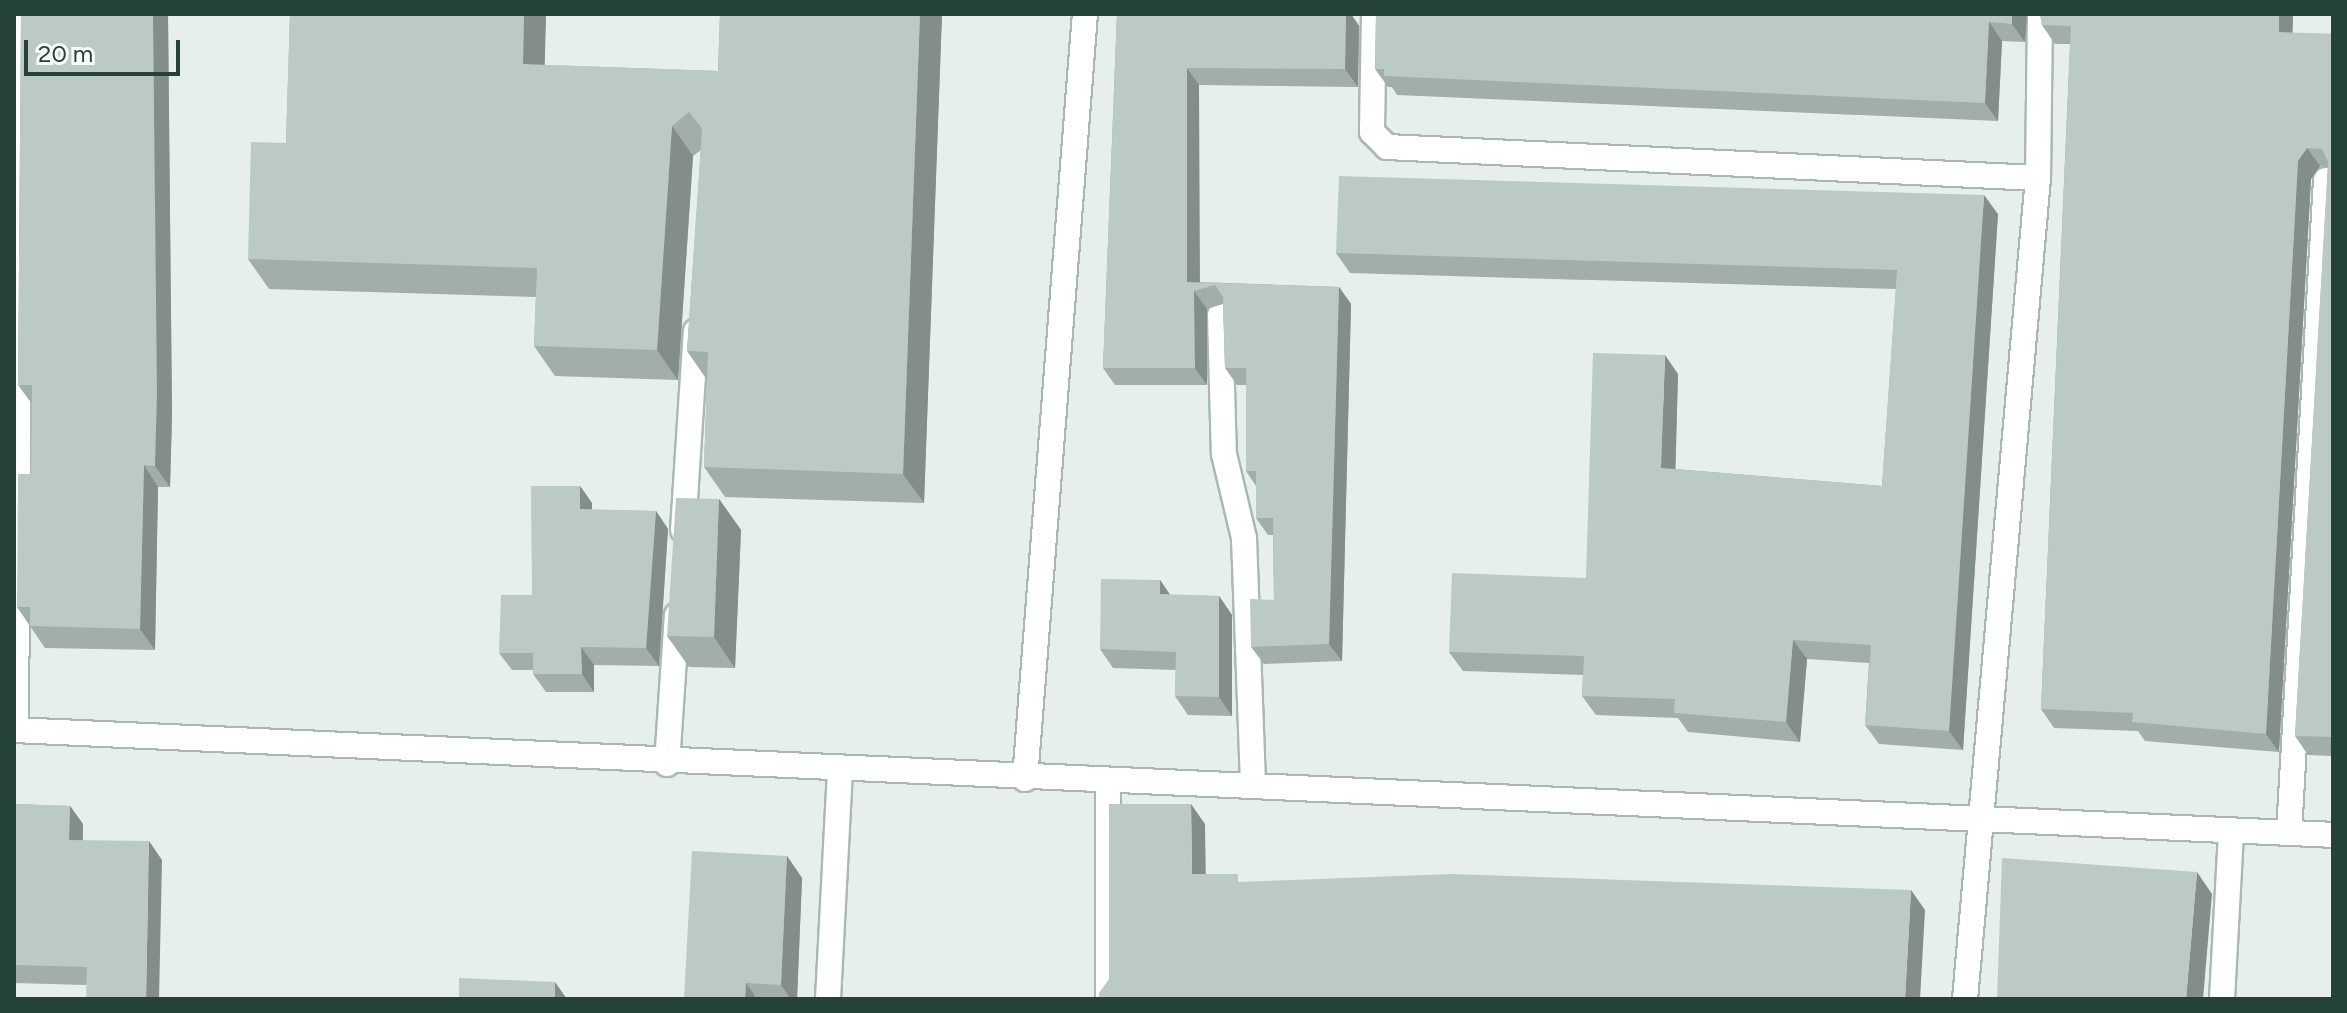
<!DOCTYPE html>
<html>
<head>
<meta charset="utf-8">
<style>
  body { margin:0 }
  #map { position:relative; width:2347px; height:1013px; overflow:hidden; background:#e6efeb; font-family:Figtree,sans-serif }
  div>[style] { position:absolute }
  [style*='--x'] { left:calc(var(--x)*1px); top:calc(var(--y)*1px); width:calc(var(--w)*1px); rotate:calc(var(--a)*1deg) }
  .roads { filter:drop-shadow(2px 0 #a8b8b2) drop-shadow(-2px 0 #a8b8b2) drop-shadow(0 2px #a8b8b2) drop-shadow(0 -2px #a8b8b2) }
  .street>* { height:24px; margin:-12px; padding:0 12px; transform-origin:12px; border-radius:12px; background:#fff }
  .wall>* { inset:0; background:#a1aea9 }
  .shaded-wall>* { inset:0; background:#838d89 }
  .building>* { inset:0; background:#bbcac4 }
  span { translate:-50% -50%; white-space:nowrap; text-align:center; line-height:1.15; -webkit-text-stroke:6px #f7fbf9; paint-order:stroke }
  .frame { position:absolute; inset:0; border:16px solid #24423a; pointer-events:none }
  .scale { position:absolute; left:24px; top:40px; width:156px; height:36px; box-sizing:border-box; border:4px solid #24423a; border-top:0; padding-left:10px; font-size:24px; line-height:28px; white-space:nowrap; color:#24423a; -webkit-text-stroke:6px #f7fbf9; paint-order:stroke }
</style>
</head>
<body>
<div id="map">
  <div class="roads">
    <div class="street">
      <i style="--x:1374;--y:14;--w:118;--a:91"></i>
      <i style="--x:1372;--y:132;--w:21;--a:45"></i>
      <i style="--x:1387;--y:147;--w:652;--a:2.73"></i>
      <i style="--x:1220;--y:315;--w:139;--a:88.4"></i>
      <i style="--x:1224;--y:454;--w:86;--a:76.6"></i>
      <i style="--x:1244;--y:538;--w:248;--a:87.9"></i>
      <i style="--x:683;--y:530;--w:199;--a:-86.3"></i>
      <i style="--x:14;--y:730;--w:2321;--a:2.59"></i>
      <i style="--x:16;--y:730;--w:716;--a:-89.6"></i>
      <i style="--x:667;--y:764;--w:149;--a:-86.2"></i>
      <i style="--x:1025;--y:779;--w:767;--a:-85.52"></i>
      <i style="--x:1108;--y:782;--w:217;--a:90"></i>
      <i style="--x:2289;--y:833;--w:654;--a:-86.76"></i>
      <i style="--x:828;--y:999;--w:228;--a:-87"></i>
      <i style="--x:1965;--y:999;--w:824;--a:-84.92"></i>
      <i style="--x:2038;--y:178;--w:164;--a:-89.3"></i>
      <i style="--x:2222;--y:999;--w:167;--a:-86.9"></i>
    </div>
  </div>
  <div class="wall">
    <i style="clip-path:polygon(21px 14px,168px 14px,172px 415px,170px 487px,158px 487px,155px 650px,45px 648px,17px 607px,31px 474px,32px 404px,18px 385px)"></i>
    <i style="clip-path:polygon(290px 14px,546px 14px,544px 65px,718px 71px,720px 14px,942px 14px,924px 503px,725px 497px,704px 467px,707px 380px,687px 351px,701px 150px,693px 156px,678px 380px,555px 376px,534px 346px,536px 297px,269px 289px,248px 259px,286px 143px)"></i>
    <i style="clip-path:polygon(1117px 14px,1351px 14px,1359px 26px,1358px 87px,1199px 85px,1199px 282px,1339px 287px,1351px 304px,1342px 661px,1264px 664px,1251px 647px,1274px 600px,1273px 535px,1268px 535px,1256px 518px,1256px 486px,1246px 471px,1246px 385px,1237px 385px,1225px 368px,1223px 304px,1207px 309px,1207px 385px,1115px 385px,1103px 368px)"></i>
    <i style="clip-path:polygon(1376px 14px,2027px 14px,2025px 42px,2002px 41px,1998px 121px,1397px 95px,1392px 87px,1388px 87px,1375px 69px)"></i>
    <i style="clip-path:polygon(2040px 14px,2293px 14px,2292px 33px,2333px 34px,2333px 756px,2308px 755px,2295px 736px,2328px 167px,2320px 166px,2311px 179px,2279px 752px,2145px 741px,2138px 731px,2054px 728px,2041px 709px,2070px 44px,2055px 44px,2042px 25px)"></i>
    <i style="clip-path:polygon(1998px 214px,1963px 750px,1879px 744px,1865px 725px,1869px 663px,1807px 659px,1800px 742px,1688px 732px,1678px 718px,1596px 715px,1582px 696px,1583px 675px,1463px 671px,1449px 652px,1586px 578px,1678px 374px,1675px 469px,1882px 486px,1896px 289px,1350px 273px,1336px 253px)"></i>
    <i style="clip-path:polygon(580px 486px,592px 503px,592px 510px,656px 511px,668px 529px,659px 666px,594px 665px,594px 692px,546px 692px,533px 674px,533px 670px,512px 670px,499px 653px,532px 595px)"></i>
    <i style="clip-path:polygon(719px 499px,741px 530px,735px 668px,689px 667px,667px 636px)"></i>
    <i style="clip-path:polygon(1160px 580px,1170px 595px,1219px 596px,1232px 615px,1232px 716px,1188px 715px,1175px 696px,1176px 670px,1113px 668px,1100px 649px)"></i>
    <i style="clip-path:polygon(14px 804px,70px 806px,83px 824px,83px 840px,162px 860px,86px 985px,14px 983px)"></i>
    <i style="clip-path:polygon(787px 856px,802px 878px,797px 999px,684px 999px)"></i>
  </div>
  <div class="shaded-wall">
    <i style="clip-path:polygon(153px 14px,168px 14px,172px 415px,170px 487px,155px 466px)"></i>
    <i style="clip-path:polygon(524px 14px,546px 14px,544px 94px,523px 64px)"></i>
    <i style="clip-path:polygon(920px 14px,942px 14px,924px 503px,903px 474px)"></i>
    <i style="clip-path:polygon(1346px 14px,1351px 14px,1359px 26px,1358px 87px,1345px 69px)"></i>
    <i style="clip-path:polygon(2012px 14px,2027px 14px,2025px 42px,2012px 24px)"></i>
    <i style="clip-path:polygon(2279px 14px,2293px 14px,2292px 51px,2279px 32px)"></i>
    <i style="clip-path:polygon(1989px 22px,2002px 41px,1998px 121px,1985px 103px)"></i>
    <i style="clip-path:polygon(1187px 68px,1199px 85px,1200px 289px,1194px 291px,1207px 309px,1207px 385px,1195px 368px,1187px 282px)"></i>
    <i style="clip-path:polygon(672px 126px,693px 156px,678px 380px,657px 350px)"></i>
    <i style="clip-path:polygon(2307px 148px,2320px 166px,2311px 179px,2279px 752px,2266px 734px,2298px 161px)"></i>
    <i style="clip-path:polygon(1984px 195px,1998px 214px,1963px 750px,1949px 731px)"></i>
    <i style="clip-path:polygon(1339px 287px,1351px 304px,1342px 661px,1329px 644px)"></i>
    <i style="clip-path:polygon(1665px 355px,1678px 374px,1675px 487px,1661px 468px)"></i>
    <i style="clip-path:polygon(144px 465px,158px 487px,155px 650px,140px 629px)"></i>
    <i style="clip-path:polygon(580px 486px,592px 503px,592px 527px,580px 509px)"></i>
    <i style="clip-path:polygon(719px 499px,741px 530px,735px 668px,714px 637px)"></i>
    <i style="clip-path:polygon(656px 511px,668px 529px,659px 666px,646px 648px)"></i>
    <i style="clip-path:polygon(1160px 580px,1173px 599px,1160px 594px)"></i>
    <i style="clip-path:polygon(1219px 596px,1232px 615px,1232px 716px,1219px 697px)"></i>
    <i style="clip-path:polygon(1793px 640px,1807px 659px,1800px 742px,1786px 722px)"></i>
    <i style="clip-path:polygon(581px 647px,594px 665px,594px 692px,582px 674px)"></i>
    <i style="clip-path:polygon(1191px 804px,1205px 824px,1206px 894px,1192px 874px)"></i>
    <i style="clip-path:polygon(70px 806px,83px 824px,82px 859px,69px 840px)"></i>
    <i style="clip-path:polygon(149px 841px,162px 860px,159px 999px,146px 999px)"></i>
    <i style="clip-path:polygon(787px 856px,802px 878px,797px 999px,791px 999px,781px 985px)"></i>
    <i style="clip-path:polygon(2197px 872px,2212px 894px,2203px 999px,2186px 999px)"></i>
    <i style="clip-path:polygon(1911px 890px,1925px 910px,1920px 999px,1905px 999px)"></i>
    <i style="clip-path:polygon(555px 982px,567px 999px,555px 999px)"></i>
    <i style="clip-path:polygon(746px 983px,757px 999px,745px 999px)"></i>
  </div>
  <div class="building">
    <i style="clip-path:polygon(21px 14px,153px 14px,157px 393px,155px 466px,144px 465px,140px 629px,30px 626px,30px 607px,17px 607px,18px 474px,31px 474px,32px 385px,18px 385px)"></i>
    <i style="clip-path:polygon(290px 14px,524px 14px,523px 64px,718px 71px,720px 14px,920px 14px,903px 474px,704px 467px,708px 352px,687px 351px,702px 128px,689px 112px,672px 126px,657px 350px,534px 346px,537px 268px,248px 259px,251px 142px,286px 143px)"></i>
    <i style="clip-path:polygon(1117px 14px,1346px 14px,1345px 69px,1187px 68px,1187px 282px,1339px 287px,1329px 644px,1251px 647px,1250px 599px,1274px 600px,1273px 518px,1256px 518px,1256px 471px,1246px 471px,1246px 368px,1225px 368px,1223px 297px,1215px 285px,1194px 291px,1195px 368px,1103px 368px)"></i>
    <i style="clip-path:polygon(1376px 14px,2012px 14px,2012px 24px,1989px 22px,1985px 103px,1384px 76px,1384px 69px,1375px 69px)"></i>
    <i style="clip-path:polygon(2040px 14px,2279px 14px,2279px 32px,2333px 34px,2333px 737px,2295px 736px,2328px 162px,2322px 149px,2307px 148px,2298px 161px,2266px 734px,2132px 722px,2133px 713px,2041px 709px,2071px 26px,2042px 25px)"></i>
    <i style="clip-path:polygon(1339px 176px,1984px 195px,1949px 731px,1865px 725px,1871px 645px,1793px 640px,1786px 722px,1674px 713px,1675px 699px,1582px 696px,1584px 656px,1449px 652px,1452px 573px,1586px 578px,1593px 353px,1665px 355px,1661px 468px,1882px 486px,1897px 270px,1336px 253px)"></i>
    <i style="clip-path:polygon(531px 486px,580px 486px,580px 509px,656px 511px,646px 648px,581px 647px,582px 674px,533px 674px,533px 653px,499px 653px,501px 595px,532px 595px)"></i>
    <i style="clip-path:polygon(676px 498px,719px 499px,714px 637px,667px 636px)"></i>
    <i style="clip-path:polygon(1101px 579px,1160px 580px,1160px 594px,1219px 596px,1219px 697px,1175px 696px,1176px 652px,1100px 649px)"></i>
    <i style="clip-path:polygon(14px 804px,70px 806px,69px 840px,149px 841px,146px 999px,86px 999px,87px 967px,14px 965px)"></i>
    <i style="clip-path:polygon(1109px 804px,1191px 804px,1192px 874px,1238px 874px,1238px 882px,1453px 874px,1911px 890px,1905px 999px,1099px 999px,1099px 993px,1109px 979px)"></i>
    <i style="clip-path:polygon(692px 851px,787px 856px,781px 985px,746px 983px,745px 999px,684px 999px)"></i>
    <i style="clip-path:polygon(2002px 858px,2197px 872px,2186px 999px,1997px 999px)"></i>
    <i style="clip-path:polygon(459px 978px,555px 982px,555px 999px,314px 999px,314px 998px,459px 997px)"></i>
  </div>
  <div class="frame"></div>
  <div class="scale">20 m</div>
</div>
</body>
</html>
